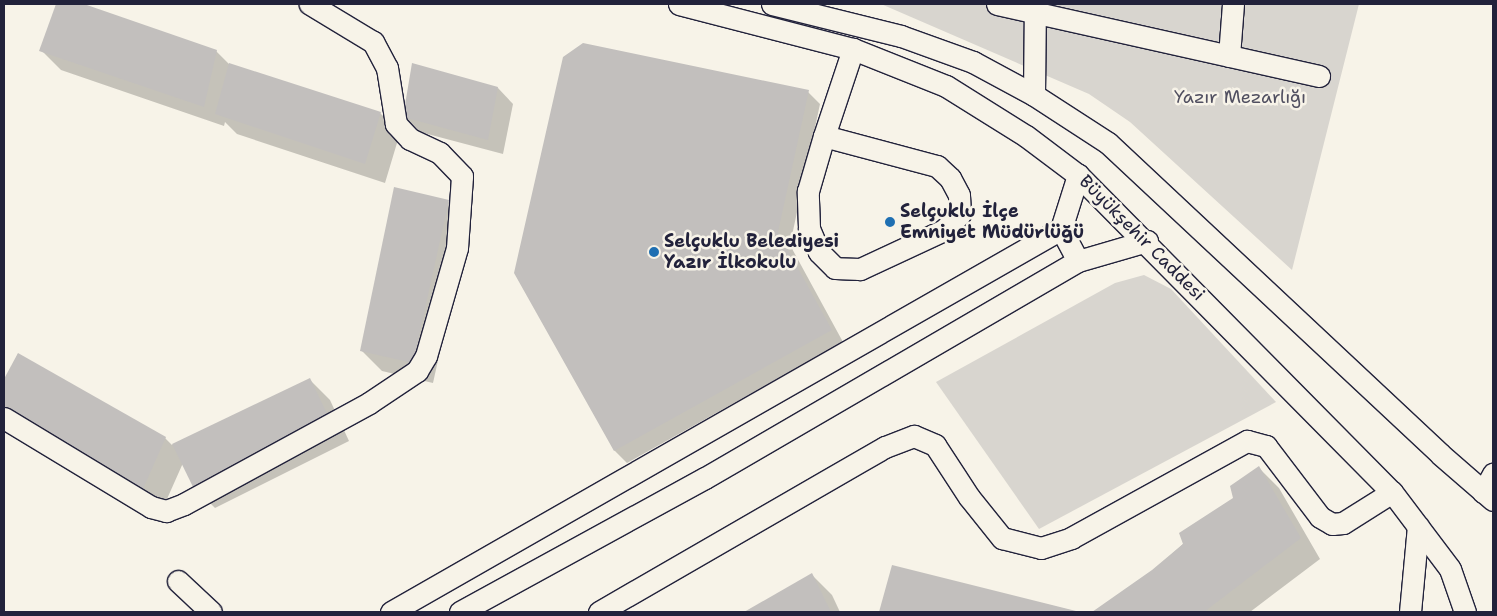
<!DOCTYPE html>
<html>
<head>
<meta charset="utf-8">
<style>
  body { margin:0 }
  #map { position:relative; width:1497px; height:616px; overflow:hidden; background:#f7f3e8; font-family:"Shantell Sans",sans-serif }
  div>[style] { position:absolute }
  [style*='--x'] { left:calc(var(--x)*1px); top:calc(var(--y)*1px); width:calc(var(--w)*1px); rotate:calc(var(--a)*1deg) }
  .green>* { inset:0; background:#d8d5cf }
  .shadow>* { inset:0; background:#0003 }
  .building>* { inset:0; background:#c2bfbd }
  .roads { filter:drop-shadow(1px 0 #22223b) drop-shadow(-1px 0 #22223b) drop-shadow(0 1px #22223b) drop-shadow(0 -1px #22223b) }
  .minor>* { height:21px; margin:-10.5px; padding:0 10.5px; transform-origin:10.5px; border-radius:10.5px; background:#f7f3e8 }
  .dots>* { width:14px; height:14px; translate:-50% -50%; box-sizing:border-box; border:2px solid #f7f3e8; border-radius:50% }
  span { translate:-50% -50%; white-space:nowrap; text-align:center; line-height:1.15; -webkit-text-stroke:5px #f7f3e8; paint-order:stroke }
  .park-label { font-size:18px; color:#504f60 }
  .poi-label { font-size:18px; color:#22223b; font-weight:700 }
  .left { translate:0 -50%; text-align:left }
  .street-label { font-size:18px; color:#22223b }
  .frame { position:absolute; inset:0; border:5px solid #22223b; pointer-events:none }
</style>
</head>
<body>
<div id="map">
  <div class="green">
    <i style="clip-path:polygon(881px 4px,1359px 4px,1292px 270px,1130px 122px,1089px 94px)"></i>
    <i style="clip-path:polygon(1144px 275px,1171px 289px,1276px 402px,1039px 529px,936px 382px,1115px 283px)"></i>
  </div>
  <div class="shadow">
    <i style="clip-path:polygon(58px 4px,80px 4px,216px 51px,230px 65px,380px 113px,400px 133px,385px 183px,237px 134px,225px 122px,224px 126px,61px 70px,41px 50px)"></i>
    <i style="clip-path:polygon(498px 88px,513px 104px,503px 154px,420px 132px,405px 116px)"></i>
    <i style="clip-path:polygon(808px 92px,820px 104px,790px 245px,843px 342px,627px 463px,615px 451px,515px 273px)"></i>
    <i style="clip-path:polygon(449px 201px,469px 221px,433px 383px,382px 371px,362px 351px)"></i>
    <i style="clip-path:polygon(18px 354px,165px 438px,172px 445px,310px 380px,330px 400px,349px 441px,215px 508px,195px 488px,183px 463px,163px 508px,4px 408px,4px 382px)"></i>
    <i style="clip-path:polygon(1259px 468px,1279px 488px,1320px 559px,1250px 612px,1095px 612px,1153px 571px,1234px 498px)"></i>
    <i style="clip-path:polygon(893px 567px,1078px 612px,880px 612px)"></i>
    <i style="clip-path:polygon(812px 575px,832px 595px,840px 612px,746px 612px)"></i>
  </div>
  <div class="building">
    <i style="clip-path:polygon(56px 4px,84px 4px,217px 50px,204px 107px,39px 51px)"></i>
    <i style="clip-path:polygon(583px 43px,809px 90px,778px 232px,832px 330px,614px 451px,514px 273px,563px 57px)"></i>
    <i style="clip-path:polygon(229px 63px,381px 112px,365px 164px,215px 114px)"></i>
    <i style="clip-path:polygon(412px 63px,498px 87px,488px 140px,403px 117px)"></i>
    <i style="clip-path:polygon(394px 187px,449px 200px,413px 363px,360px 351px)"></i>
    <i style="clip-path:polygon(18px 353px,166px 437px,143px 489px,4px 406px,4px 379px)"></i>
    <i style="clip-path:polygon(310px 378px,330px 420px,194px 489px,172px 444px)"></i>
    <i style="clip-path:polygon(1259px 466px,1301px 538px,1204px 612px,1092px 612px,1152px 570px,1183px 544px,1179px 533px,1233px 498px,1230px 486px)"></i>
    <i style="clip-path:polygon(892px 565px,1080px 612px,879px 612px)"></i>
    <i style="clip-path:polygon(812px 573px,831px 612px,744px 612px)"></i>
  </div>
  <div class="roads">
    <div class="minor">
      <i style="--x:679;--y:4;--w:180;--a:14.5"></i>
      <i style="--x:853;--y:49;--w:100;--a:21.7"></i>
      <i style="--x:946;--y:86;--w:94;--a:32"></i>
      <i style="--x:1026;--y:136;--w:65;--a:36.9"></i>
      <i style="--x:1078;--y:175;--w:446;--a:45.3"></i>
      <i style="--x:1392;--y:492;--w:96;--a:53"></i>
      <i style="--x:1450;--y:569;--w:46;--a:70.8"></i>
      <i style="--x:772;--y:4;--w:133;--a:13.9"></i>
      <i style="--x:901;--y:36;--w:77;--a:19.9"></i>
      <i style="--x:973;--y:62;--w:69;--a:28.4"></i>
      <i style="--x:1034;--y:95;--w:88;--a:33"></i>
      <i style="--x:1108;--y:143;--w:455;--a:43.1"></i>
      <i style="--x:1440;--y:454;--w:70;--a:41"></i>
      <i style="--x:997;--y:4;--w:330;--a:12.6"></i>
      <i style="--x:1229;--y:56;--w:52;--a:-85.6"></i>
      <i style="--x:1034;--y:95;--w:91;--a:-89.4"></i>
      <i style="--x:824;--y:136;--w:117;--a:14.9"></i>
      <i style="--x:937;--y:166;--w:18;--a:43"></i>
      <i style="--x:950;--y:178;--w:19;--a:62"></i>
      <i style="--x:959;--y:195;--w:19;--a:87"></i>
      <i style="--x:960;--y:214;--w:23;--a:135"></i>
      <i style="--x:944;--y:230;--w:93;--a:155.1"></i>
      <i style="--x:860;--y:269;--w:25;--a:-178"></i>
      <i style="--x:835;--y:268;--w:23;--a:-135"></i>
      <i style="--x:819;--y:252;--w:26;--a:-113"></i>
      <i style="--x:809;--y:228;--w:37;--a:-92"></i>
      <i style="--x:808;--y:191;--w:57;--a:-73.8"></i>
      <i style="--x:824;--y:136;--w:92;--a:-71.6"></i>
      <i style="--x:1061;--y:229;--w:36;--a:62"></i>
      <i style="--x:4;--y:418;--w:172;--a:31.2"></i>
      <i style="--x:151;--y:507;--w:16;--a:15"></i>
      <i style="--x:166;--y:511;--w:19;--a:-21"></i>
      <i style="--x:184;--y:504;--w:211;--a:-28.6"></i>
      <i style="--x:369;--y:403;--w:58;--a:-33.7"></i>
      <i style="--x:417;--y:371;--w:17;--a:-59"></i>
      <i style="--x:426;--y:356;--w:112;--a:-74"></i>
      <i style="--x:457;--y:248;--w:72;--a:-86"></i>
      <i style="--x:462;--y:176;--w:32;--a:-134"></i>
      <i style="--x:440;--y:153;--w:33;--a:-155"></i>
      <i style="--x:410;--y:139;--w:21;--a:-133"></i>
      <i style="--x:396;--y:124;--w:57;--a:-99.1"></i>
      <i style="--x:387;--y:68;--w:30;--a:-118"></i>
      <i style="--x:373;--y:42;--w:74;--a:-148.9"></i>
      <i style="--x:1483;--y:492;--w:21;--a:-61"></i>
      <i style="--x:178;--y:581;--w:45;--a:43.2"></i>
      <i style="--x:391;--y:612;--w:772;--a:-29.75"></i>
      <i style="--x:1061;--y:229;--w:57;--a:-72.5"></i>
      <i style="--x:460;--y:612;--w:279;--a:-28.7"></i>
      <i style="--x:705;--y:478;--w:432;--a:-30.2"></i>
      <i style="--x:1078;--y:261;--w:72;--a:-16.2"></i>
      <i style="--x:599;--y:612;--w:330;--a:-30"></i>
      <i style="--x:885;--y:447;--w:31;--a:-21"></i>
      <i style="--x:914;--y:436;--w:23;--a:23"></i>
      <i style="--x:935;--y:445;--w:62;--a:56.8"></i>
      <i style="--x:969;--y:497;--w:53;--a:51.2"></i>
      <i style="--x:1002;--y:538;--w:40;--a:14.4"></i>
      <i style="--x:1041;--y:548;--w:32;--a:-18"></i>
      <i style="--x:1071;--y:538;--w:201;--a:-28.9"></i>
      <i style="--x:1247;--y:441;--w:20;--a:15"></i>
      <i style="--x:1266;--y:446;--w:89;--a:52.7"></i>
      <i style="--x:1320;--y:517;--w:14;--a:30"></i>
      <i style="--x:1332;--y:524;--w:11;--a:-5"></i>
      <i style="--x:1343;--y:523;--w:58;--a:-32.3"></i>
      <i style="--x:1410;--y:612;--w:86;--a:-84.7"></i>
    </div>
  </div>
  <div class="dots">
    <i style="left:890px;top:222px;background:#1f6fb2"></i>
    <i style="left:654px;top:252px;background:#1f6fb2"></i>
  </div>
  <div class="park-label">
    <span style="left:1240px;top:97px">Yazır Mezarlığı</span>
  </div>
  <div class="poi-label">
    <span class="left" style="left:900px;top:222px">Selçuklu İlçe<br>Emniyet Müdürlüğü</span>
    <span class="left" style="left:664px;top:252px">Selçuklu Belediyesi<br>Yazır İlkokulu</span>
  </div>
  <div class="street-label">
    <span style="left:1142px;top:238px;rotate:45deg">Büyükşehir Caddesi</span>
  </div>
  <div class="frame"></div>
</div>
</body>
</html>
